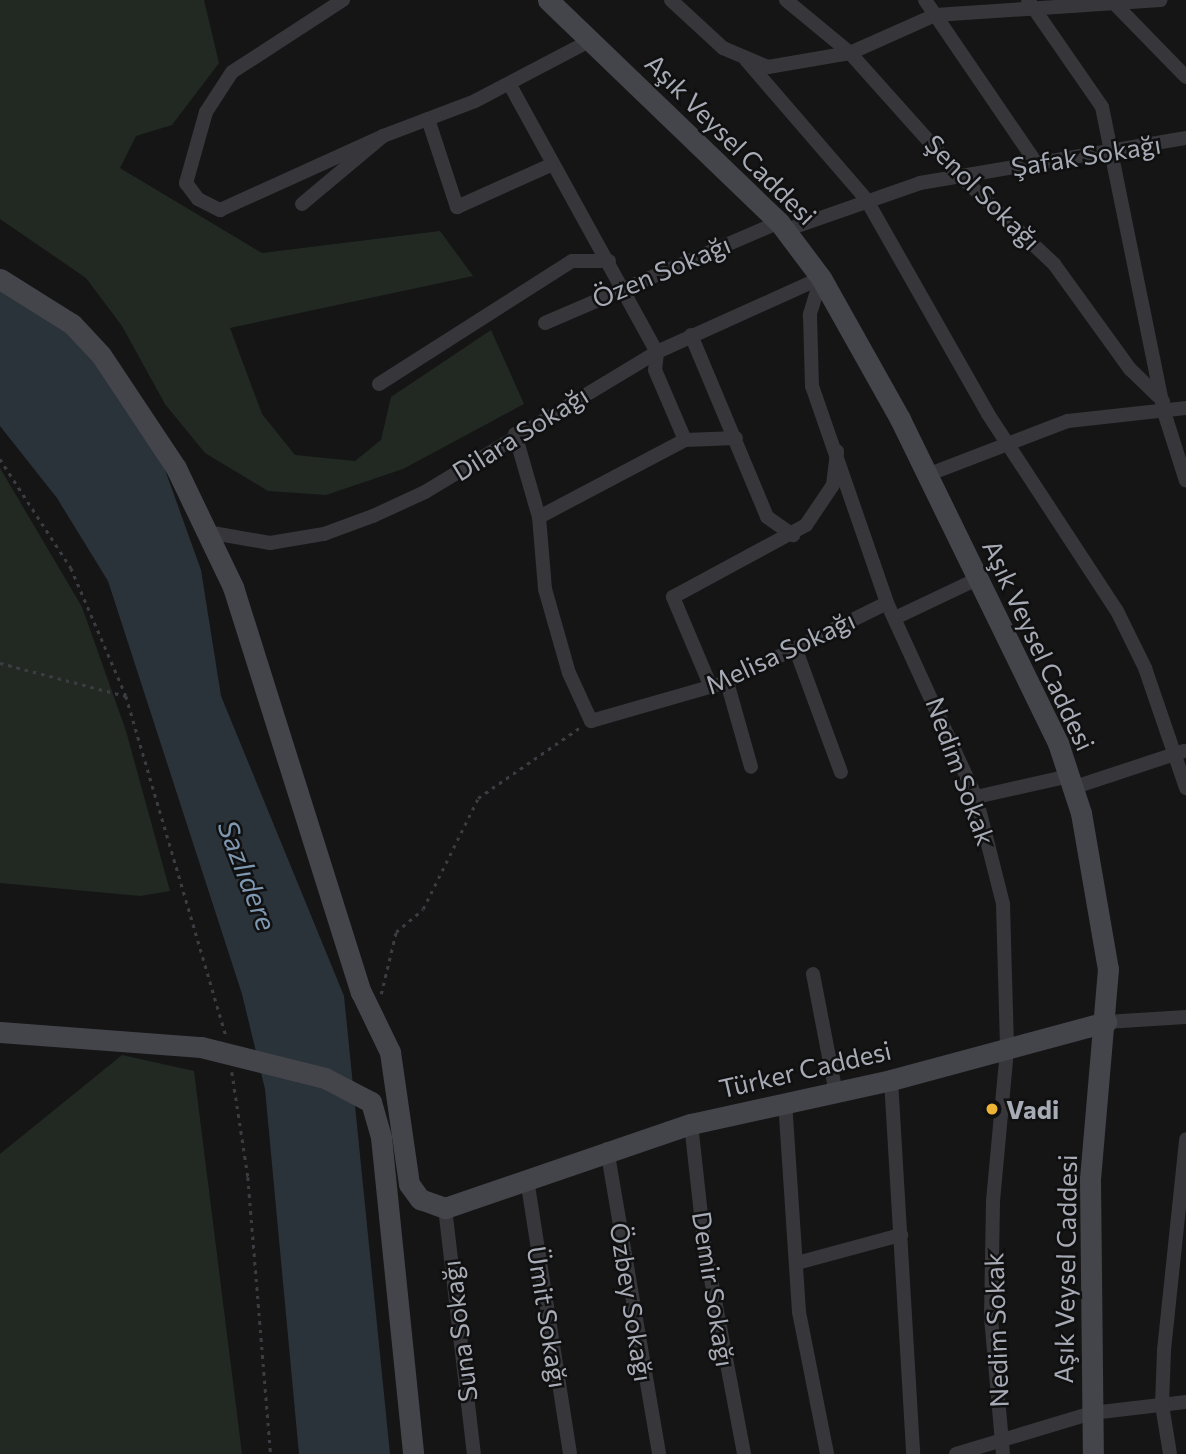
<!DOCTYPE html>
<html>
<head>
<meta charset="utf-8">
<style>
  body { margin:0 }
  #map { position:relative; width:1186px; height:1454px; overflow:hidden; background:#151516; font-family:Commissioner,sans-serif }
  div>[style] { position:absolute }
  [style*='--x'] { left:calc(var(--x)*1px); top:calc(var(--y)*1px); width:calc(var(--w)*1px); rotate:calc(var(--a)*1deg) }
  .green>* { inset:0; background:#212922 }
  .water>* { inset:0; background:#2b333a }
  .path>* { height:2.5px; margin-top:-1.25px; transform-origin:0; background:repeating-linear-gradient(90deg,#3c3d42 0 3.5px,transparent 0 8.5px) }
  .street>* { height:14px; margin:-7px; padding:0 7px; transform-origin:7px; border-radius:7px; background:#36363b }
  .secondary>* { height:21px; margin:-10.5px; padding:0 10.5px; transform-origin:10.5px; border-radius:10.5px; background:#44454b }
  .dots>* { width:19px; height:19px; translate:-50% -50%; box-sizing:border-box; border:4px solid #101011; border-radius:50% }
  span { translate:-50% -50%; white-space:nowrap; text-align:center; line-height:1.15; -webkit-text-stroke:5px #101011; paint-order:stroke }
  .street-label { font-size:26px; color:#a7abb6 }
  .poi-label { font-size:26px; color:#a7abb6; font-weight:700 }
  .left { translate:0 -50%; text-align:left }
  .water-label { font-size:28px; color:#7e98b1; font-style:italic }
</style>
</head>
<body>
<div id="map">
  <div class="green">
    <i style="clip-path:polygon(0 0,204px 0,219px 63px,172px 125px,136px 136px,120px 168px,262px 253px,440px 231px,473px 276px,230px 328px,262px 414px,295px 455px,355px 461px,381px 440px,391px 397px,491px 330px,524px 404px,403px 469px,326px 495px,268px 491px,205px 453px,165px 404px,122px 326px,86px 278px,0 219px)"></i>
    <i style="clip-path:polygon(0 468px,82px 607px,126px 731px,170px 891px,140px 896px,0 883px)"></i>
    <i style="clip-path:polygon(122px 1055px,194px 1071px,242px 1454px,0 1454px,0 1154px)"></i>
  </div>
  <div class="water">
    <i style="clip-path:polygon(0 286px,43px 304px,92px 354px,164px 467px,201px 570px,221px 696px,344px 996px,390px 1454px,299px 1454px,265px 1089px,242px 994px,108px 581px,57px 498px,0 426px)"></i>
  </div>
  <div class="path">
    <i style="--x:0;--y:459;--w:130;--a:56.9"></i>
    <i style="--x:71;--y:568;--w:139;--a:66.7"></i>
    <i style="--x:126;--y:696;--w:353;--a:73.6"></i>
    <i style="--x:0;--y:663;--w:130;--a:14.7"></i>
    <i style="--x:381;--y:994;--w:64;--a:-76.4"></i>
    <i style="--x:396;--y:932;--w:35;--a:-40"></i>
    <i style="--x:423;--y:909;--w:124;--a:-63.6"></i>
    <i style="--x:478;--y:798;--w:123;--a:-34.7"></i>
    <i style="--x:232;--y:1072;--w:106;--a:81.3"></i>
    <i style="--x:248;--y:1177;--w:278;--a:85.3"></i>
  </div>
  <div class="street">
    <i style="--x:343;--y:0;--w:132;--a:147"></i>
    <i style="--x:232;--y:72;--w:48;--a:123"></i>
    <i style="--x:206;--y:112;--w:74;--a:105.7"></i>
    <i style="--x:186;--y:183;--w:20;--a:53"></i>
    <i style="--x:198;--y:199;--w:25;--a:27"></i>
    <i style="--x:220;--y:210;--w:179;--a:-24.4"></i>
    <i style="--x:671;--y:0;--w:71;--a:42.7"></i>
    <i style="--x:723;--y:48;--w:49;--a:22.9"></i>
    <i style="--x:768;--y:67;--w:83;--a:-9.7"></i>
    <i style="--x:850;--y:53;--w:93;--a:-24.1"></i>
    <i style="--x:935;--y:15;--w:226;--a:-3.8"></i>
    <i style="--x:786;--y:0;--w:83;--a:39.6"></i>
    <i style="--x:850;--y:53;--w:165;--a:48.2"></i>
    <i style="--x:960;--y:176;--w:129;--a:43.1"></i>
    <i style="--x:1054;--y:264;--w:130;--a:54.1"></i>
    <i style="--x:1130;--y:369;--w:46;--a:44.1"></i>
    <i style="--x:925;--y:0;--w:197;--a:55.7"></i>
    <i style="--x:1028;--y:0;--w:130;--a:55.3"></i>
    <i style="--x:1102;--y:107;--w:311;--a:78.5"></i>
    <i style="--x:1164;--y:412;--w:72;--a:72.3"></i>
    <i style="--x:1112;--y:1;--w:106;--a:45.8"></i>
    <i style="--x:746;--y:60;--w:184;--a:49.2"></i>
    <i style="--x:866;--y:199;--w:247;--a:60.4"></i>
    <i style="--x:988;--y:414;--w:235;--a:56.8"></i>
    <i style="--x:1117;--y:611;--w:64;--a:63.8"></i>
    <i style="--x:1145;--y:668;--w:127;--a:71.1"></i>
    <i style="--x:510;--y:85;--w:305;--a:61.2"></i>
    <i style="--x:657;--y:352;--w:18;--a:96"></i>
    <i style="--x:655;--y:370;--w:76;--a:66.8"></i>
    <i style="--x:428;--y:119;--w:93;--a:71.8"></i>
    <i style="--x:457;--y:207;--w:103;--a:-24.1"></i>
    <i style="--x:302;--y:204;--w:106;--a:-40"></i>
    <i style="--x:383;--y:136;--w:98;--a:-20.8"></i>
    <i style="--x:475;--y:101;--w:131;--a:-27.7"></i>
    <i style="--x:786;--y:230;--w:142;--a:-19.3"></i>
    <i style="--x:920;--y:183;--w:270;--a:-9.6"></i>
    <i style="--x:821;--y:278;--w:39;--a:107"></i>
    <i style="--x:810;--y:315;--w:71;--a:88.4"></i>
    <i style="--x:812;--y:386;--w:230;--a:70.9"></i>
    <i style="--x:887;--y:603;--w:213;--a:65.4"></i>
    <i style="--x:976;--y:797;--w:110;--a:75.8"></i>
    <i style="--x:1003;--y:904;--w:146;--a:88.4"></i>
    <i style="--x:1007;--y:1050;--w:153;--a:95.3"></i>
    <i style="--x:993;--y:1202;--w:115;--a:91"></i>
    <i style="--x:991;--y:1317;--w:138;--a:85"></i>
    <i style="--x:545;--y:323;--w:255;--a:-23.3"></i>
    <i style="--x:691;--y:335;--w:197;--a:67.3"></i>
    <i style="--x:767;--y:517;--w:32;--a:35"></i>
    <i style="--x:379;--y:384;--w:229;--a:-32.5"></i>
    <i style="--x:572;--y:261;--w:37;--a:0"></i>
    <i style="--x:515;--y:434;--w:86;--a:73.9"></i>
    <i style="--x:539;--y:517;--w:72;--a:85.2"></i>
    <i style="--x:545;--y:589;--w:87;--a:74.1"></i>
    <i style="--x:569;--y:673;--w:53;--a:65.4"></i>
    <i style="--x:591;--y:721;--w:141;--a:-16"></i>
    <i style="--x:727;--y:682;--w:178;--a:-26.3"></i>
    <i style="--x:927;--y:475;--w:151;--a:-21"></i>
    <i style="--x:1068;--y:421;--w:119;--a:-6.3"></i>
    <i style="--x:539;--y:517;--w:165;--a:-27.8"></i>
    <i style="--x:685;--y:440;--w:51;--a:-2.2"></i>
    <i style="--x:207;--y:532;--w:64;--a:9.9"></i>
    <i style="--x:270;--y:543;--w:55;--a:-9.5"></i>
    <i style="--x:324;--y:534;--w:52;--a:-20.2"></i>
    <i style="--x:373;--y:516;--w:57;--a:-24.8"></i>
    <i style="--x:425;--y:492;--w:271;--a:-31.1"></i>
    <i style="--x:657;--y:352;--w:180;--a:-24.3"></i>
    <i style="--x:895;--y:618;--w:91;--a:-25.4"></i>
    <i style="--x:796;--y:650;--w:130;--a:69.8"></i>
    <i style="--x:727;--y:682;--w:88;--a:74.2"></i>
    <i style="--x:711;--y:687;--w:98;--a:-112.9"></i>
    <i style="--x:673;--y:597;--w:151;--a:-28.4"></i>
    <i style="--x:806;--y:525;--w:48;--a:-56"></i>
    <i style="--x:833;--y:485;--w:34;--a:-83"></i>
    <i style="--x:1072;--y:788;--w:118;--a:-18.3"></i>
    <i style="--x:976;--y:797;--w:95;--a:-12.7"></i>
    <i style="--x:813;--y:974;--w:121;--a:79.1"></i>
    <i style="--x:1106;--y:1022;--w:80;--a:-3.6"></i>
    <i style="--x:891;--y:1080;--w:375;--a:86.6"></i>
    <i style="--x:785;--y:1101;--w:211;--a:86.2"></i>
    <i style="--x:799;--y:1312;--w:145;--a:78.8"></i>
    <i style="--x:691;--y:1124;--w:119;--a:83.7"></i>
    <i style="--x:704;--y:1242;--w:216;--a:79.3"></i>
    <i style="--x:607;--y:1149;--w:309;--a:80.3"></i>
    <i style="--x:527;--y:1179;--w:278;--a:81.1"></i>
    <i style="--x:445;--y:1208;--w:248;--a:83.3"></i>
    <i style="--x:797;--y:1263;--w:108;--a:-15.1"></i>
    <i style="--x:956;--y:1454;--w:142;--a:-16.8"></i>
    <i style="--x:1092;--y:1413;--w:95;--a:-6.7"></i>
    <i style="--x:1170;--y:1454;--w:50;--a:-99.3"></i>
    <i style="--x:1162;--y:1405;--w:55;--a:-87.9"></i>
    <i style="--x:1164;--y:1350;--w:212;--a:-84"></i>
  </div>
  <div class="secondary">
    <i style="--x:548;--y:0;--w:320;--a:43.9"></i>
    <i style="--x:779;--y:222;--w:70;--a:53.1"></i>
    <i style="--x:821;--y:278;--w:162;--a:60.7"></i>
    <i style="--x:900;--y:419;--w:360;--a:64"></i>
    <i style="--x:1058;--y:743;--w:74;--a:71.8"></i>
    <i style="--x:1081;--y:813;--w:158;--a:80.2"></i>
    <i style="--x:1108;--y:969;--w:211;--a:94.9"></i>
    <i style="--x:1090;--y:1179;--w:275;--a:89.4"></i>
    <i style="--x:0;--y:279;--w:85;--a:32"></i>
    <i style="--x:72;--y:324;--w:42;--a:46.9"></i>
    <i style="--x:101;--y:355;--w:136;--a:56.4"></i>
    <i style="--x:176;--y:468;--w:132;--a:64.4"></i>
    <i style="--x:233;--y:587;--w:425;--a:72.5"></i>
    <i style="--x:361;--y:992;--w:67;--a:64.2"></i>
    <i style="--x:390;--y:1052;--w:133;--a:81.8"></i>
    <i style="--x:409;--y:1184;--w:19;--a:54"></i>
    <i style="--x:420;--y:1199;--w:27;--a:20"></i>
    <i style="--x:445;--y:1208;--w:260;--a:-18.9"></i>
    <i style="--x:691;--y:1124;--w:205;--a:-12.4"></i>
    <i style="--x:891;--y:1080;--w:223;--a:-15.1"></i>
    <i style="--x:0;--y:1032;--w:202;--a:4.3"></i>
    <i style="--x:201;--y:1047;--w:128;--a:14"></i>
    <i style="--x:325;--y:1078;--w:52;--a:27.6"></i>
    <i style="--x:371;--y:1102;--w:36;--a:74"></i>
    <i style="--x:381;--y:1137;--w:319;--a:84.2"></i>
  </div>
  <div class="dots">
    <i style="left:992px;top:1109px;background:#edb436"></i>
  </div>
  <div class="street-label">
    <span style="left:731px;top:139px;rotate:45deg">Aşık Veysel Caddesi</span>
    <span style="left:1086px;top:155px;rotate:-9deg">Şafak Sokağı</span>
    <span style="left:983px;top:192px;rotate:45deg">Şenol Sokağı</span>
    <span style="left:661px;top:271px;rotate:-23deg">Özen Sokağı</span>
    <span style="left:520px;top:433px;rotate:-32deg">Dilara Sokağı</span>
    <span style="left:1039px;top:645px;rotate:65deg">Aşık Veysel Caddesi</span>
    <span style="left:780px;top:652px;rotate:-25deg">Melisa Sokağı</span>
    <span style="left:961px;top:771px;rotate:70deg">Nedim Sokak</span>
    <span style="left:805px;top:1069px;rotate:-13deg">Türker Caddesi</span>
    <span style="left:1065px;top:1269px;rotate:-89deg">Aşık Veysel Caddesi</span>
    <span style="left:714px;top:1289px;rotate:81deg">Demir Sokağı</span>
    <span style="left:632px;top:1302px;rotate:81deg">Özbey Sokağı</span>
    <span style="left:548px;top:1317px;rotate:81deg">Ümit Sokağı</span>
    <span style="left:996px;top:1330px;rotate:-92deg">Nedim Sokak</span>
    <span style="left:459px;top:1331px;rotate:-97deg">Suna Sokağı</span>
  </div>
  <div class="poi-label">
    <span class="left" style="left:1006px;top:1109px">Vadi</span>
  </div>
  <div class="water-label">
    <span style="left:248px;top:875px;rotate:69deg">Sazlıdere</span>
  </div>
</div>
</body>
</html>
